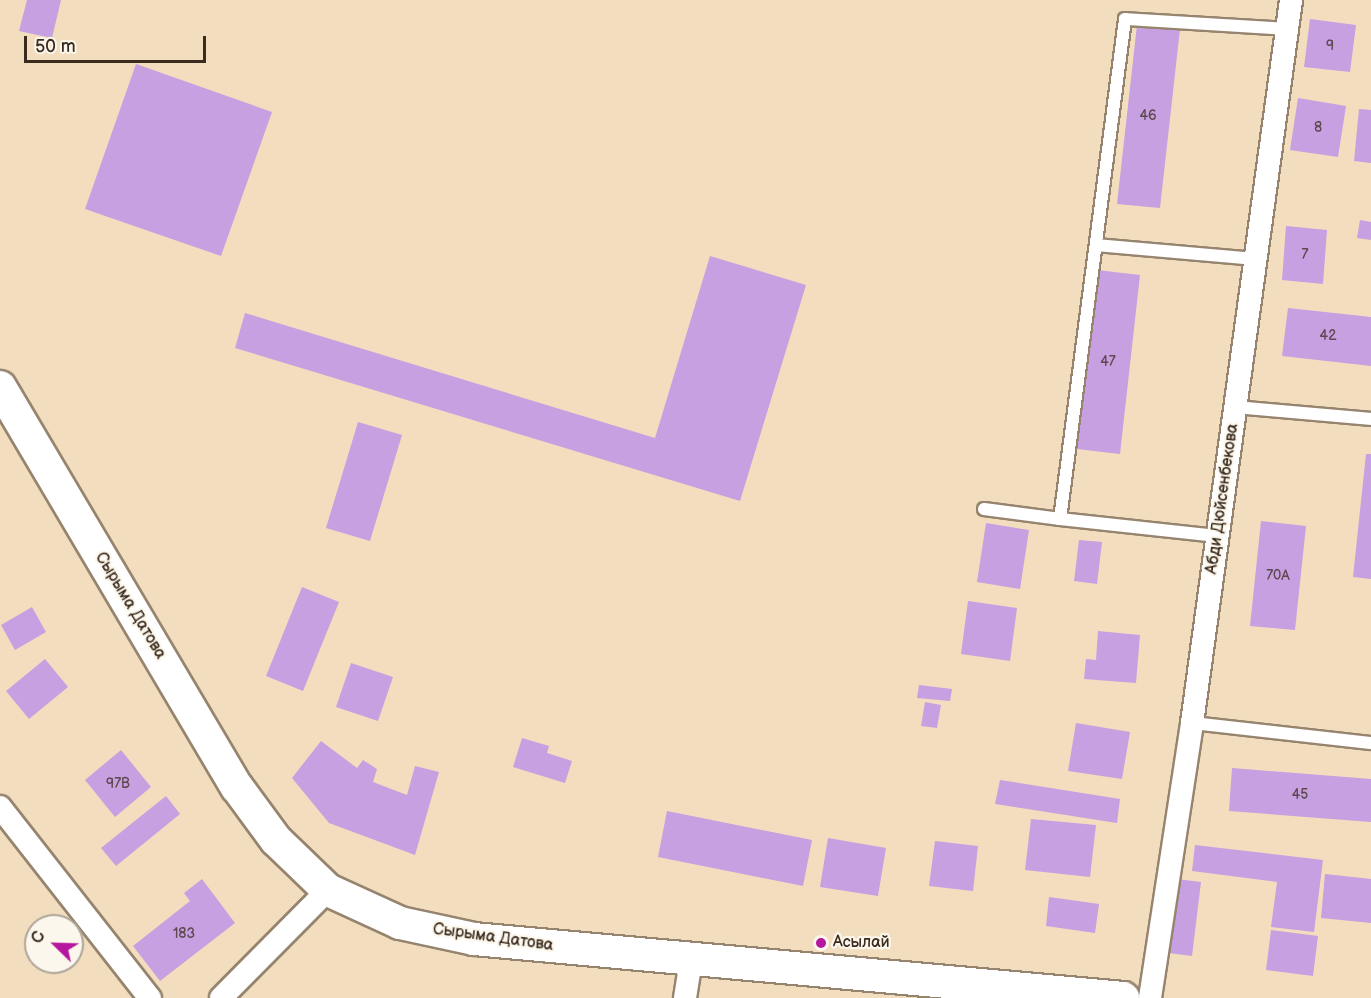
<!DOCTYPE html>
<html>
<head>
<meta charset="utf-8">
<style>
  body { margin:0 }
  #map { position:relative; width:1371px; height:998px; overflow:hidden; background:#f2ddbf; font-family:"Balsamiq Sans",sans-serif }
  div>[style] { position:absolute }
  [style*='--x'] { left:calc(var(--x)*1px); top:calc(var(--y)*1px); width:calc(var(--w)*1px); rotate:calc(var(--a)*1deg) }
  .building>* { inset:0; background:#c6a0e1 }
  .roads { filter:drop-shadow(2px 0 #96846e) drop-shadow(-2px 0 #96846e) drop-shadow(0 2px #96846e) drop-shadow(0 -2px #96846e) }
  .lane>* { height:12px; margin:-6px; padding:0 6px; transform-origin:6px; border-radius:6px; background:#fff }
  .street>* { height:22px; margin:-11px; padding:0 11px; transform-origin:11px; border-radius:11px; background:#fff }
  .secondary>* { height:32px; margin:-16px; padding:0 16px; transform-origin:16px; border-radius:16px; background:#fff }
  .dots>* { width:16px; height:16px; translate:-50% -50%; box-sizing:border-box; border:3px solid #fbf7ec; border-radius:50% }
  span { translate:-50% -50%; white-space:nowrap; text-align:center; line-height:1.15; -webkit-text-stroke:4.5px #fbf7ec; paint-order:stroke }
  .number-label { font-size:14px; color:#5e484f }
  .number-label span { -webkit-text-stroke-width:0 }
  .street-label { font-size:16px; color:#3b2a1e }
  .poi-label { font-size:16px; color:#3b2a1e }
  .left { translate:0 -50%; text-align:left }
  .north { position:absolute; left:24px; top:914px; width:60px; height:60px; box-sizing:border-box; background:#fbf7ec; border:2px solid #aea59a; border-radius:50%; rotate:293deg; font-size:16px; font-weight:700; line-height:24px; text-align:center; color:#3b2a1e }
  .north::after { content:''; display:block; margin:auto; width:21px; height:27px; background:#b5179e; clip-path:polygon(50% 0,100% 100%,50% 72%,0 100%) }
  .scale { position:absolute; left:24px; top:36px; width:182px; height:27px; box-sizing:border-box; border:3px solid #3b2a1e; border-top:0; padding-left:8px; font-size:18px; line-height:21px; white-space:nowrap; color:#3b2a1e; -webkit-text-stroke:4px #fbf7ec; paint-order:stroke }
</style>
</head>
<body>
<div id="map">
  <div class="building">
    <i style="clip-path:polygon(27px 0,61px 0,52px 38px,19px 31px)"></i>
    <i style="clip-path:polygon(1310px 19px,1356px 25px,1350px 72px,1304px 67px)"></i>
    <i style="clip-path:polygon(1137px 25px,1180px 29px,1160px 208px,1117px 204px)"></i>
    <i style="clip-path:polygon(136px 64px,272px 112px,221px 256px,85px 209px)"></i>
    <i style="clip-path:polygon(1298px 98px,1346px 106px,1338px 157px,1290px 150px)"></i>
    <i style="clip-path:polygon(1359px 109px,1371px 110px,1371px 163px,1354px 161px)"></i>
    <i style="clip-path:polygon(1360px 220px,1371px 222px,1371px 240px,1357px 238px)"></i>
    <i style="clip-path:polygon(1286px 226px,1327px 230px,1323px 284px,1282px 280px)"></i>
    <i style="clip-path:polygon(710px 256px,806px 285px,740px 501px,235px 348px,245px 313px,655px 438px)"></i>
    <i style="clip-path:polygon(1097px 270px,1140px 275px,1120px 454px,1077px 449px)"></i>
    <i style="clip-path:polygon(1288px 308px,1371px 317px,1371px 366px,1282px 356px)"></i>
    <i style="clip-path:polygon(358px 422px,402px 435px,370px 541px,326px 528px)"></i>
    <i style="clip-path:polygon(1366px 454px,1371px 454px,1371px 579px,1353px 577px)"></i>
    <i style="clip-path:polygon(1261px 521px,1306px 526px,1295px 630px,1250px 626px)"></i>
    <i style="clip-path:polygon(986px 523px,1029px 530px,1020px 589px,977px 582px)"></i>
    <i style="clip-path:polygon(1079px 540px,1102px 542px,1097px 584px,1074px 581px)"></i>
    <i style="clip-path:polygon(302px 587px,339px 602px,303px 691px,266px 676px)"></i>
    <i style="clip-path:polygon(968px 601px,1017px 608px,1010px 661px,961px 654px)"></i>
    <i style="clip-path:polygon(32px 607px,46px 632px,15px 650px,1px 625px)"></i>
    <i style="clip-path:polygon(1098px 631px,1140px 635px,1136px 683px,1084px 679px,1086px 659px,1096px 660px)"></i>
    <i style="clip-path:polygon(45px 659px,68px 687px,29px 719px,6px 691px)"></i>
    <i style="clip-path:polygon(351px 663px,393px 677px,378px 721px,336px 707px)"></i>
    <i style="clip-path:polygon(919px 685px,952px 689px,950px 701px,917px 698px)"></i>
    <i style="clip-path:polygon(925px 702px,941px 705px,937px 728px,921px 726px)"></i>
    <i style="clip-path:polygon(1076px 723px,1130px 732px,1122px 779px,1068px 771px)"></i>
    <i style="clip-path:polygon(522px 738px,549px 746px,547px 753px,572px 761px,565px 783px,513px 767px)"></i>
    <i style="clip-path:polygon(321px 741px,357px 768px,363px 760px,377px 769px,373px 782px,407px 795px,415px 766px,439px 772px,415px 855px,329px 823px,292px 778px)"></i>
    <i style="clip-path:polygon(121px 750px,151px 787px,115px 817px,85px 780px)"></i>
    <i style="clip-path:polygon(1232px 768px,1371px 779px,1371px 822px,1229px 811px)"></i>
    <i style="clip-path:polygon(1000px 780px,1120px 799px,1117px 823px,995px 804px)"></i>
    <i style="clip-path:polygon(166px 796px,180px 814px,116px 866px,101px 848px)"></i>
    <i style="clip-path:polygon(667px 811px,812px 840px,803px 886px,658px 857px)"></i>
    <i style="clip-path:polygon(1031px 819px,1096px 825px,1090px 877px,1025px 870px)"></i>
    <i style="clip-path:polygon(828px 838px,886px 848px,878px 896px,820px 887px)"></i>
    <i style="clip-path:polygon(935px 841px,978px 846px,973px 891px,929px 886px)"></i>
    <i style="clip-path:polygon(1195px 845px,1323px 860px,1314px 932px,1271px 927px,1277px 882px,1192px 871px)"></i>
    <i style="clip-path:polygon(1325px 874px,1371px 879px,1371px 923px,1321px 918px)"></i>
    <i style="clip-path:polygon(202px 879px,235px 923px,160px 981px,133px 946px,190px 901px,184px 893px)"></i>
    <i style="clip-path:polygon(1177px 879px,1201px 882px,1192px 956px,1168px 953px)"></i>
    <i style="clip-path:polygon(1049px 897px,1099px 904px,1095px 933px,1046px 926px)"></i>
    <i style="clip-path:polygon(1271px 930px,1318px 936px,1313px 976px,1266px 970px)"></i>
  </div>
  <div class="roads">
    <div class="lane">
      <i style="--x:1096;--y:245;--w:160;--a:5"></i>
      <i style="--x:1235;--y:407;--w:137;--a:5"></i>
      <i style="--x:984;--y:509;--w:77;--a:7.5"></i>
      <i style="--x:1217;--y:536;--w:158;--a:-173.8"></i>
      <i style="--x:1060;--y:519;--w:504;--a:-82.59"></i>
      <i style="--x:1125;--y:19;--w:162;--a:3.5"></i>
      <i style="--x:1192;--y:723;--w:180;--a:6.4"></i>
    </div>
    <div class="street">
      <i style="--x:0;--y:807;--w:243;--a:51.9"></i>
      <i style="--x:221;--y:998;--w:152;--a:-45.3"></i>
      <i style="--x:685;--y:998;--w:37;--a:-81"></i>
      <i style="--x:1150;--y:998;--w:278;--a:-81.3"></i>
      <i style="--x:1192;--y:723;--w:730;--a:-82.2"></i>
    </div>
    <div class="secondary">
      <i style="--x:0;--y:387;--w:465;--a:59.4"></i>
      <i style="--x:237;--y:787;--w:66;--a:53.7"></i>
      <i style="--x:276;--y:840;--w:72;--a:43.9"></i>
      <i style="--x:328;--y:890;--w:79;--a:24.6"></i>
      <i style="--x:400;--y:923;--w:76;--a:12.2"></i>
      <i style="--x:474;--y:939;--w:652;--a:5.19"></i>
    </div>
  </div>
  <div class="dots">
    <i style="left:821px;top:943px;background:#b5179e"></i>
  </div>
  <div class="number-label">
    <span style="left:1330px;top:46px">9</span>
    <span style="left:1148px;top:116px">46</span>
    <span style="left:1318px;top:128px">8</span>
    <span style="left:1305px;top:255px">7</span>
    <span style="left:1328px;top:336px">42</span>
    <span style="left:1108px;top:362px">47</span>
    <span style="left:1278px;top:576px">70А</span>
    <span style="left:118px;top:784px">97В</span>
    <span style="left:1300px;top:795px">45</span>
    <span style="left:184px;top:934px">183</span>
  </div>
  <div class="street-label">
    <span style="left:1223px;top:499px;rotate:-82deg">Абди Дюйсенбекова</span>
    <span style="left:130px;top:606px;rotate:59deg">Сырыма Датова</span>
    <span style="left:493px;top:938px;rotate:8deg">Сырыма Датова</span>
  </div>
  <div class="poi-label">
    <span class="left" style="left:833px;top:943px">Асылай</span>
  </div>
  <div class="north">С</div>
  <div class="scale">50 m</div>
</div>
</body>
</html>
